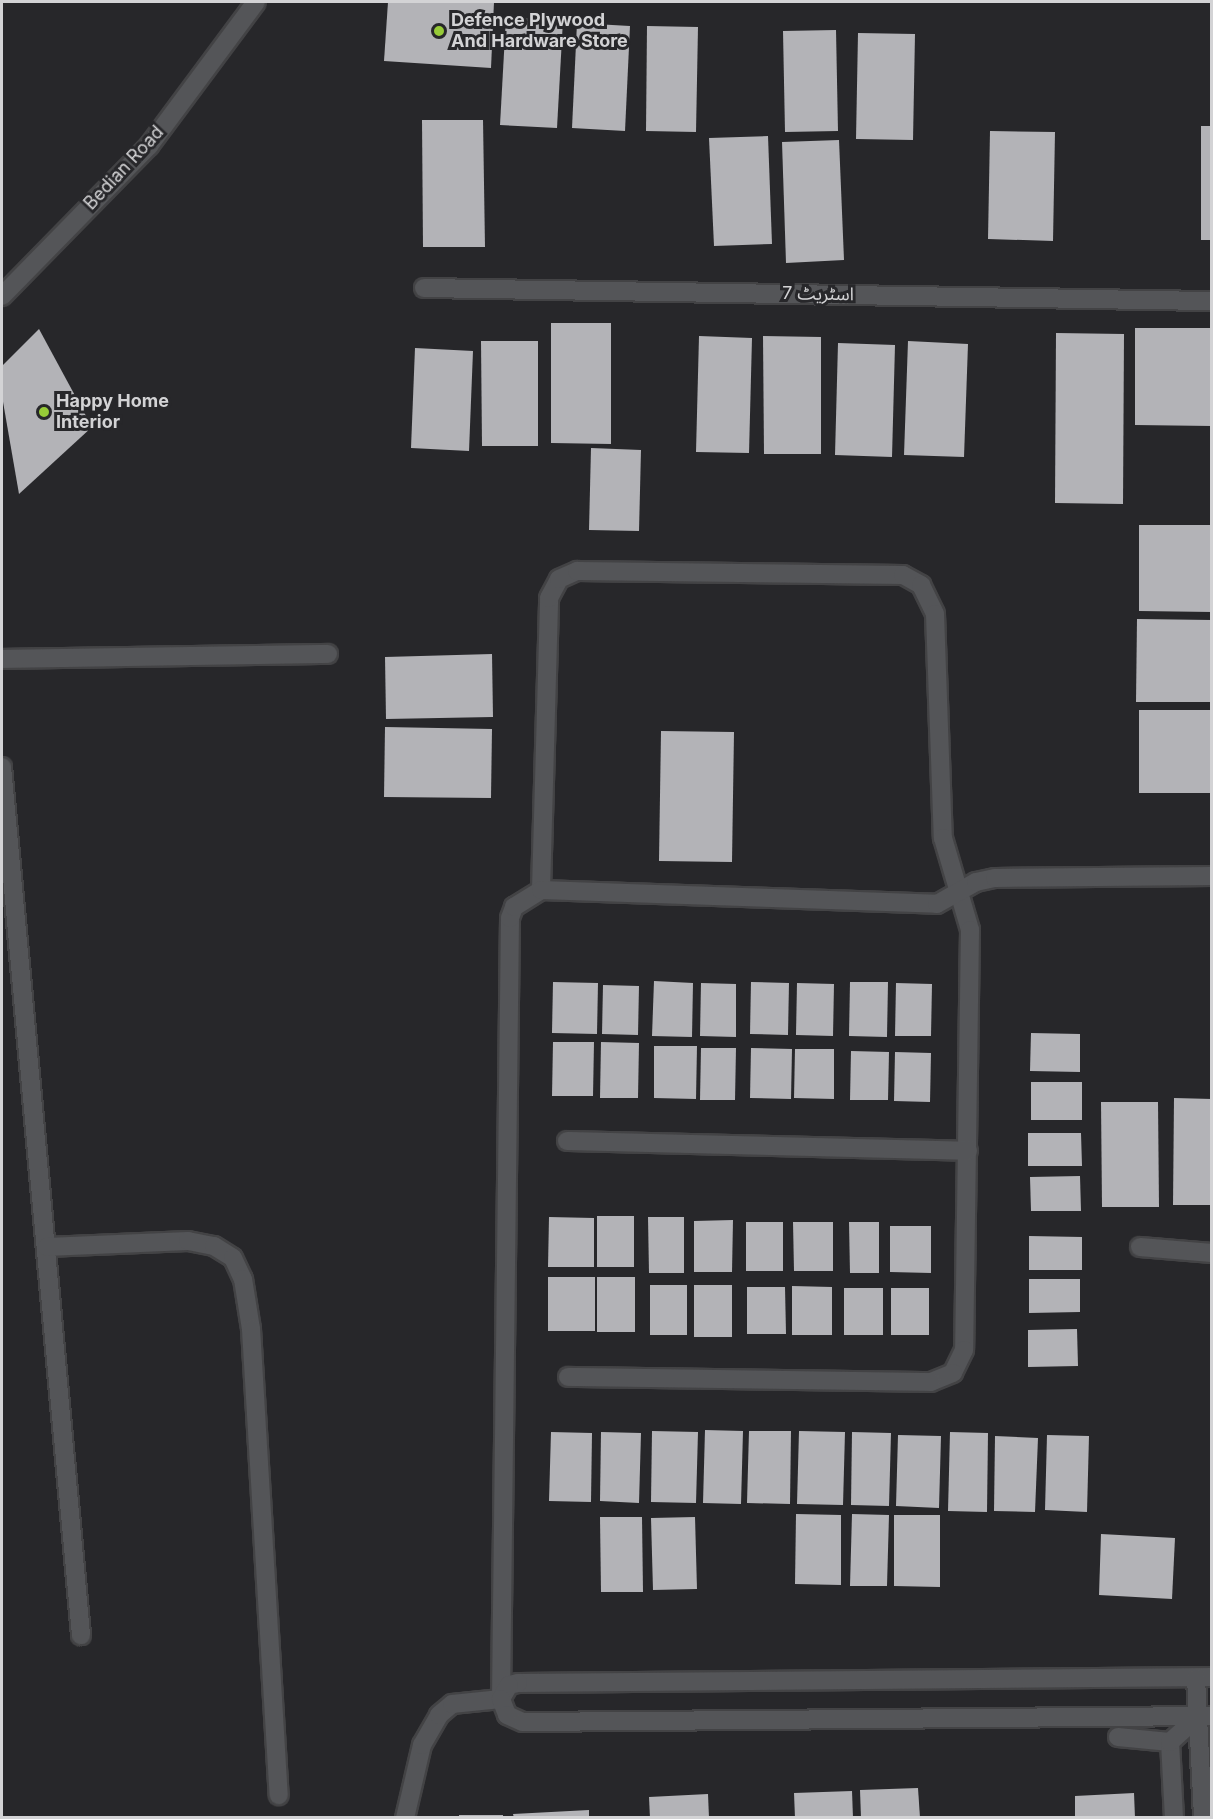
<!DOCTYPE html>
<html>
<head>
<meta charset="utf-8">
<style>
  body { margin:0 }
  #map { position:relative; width:1213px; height:1819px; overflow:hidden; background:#27272a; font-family:Inter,"Noto Sans Arabic",sans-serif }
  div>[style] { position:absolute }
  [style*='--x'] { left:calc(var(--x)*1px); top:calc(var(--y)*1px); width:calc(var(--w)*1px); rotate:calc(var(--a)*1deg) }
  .building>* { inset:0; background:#b3b3b7 }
  .roads { filter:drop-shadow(2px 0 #434345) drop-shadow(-2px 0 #434345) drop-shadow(0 2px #434345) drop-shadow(0 -2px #434345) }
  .street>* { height:18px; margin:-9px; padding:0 9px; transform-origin:9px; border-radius:9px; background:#545558 }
  .secondary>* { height:18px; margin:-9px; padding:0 9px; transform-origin:9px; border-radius:9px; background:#545558 }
  .dots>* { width:16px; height:16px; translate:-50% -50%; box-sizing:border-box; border:3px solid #27272a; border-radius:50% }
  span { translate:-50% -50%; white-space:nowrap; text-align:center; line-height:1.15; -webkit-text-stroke:6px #27272a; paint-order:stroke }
  .poi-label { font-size:18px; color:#d3d3d5; font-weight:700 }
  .left { translate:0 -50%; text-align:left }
  .street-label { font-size:18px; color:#d3d3d5 }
  .frame { position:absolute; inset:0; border:3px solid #d3d3d5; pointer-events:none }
</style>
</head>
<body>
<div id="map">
  <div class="building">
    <i style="clip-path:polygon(388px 2px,494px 2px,491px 68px,384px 61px)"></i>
    <i style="clip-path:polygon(506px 17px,563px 20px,557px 128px,500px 125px)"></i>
    <i style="clip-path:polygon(577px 23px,630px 26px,625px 131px,572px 128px)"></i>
    <i style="clip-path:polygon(647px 26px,698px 27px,696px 132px,646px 131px)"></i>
    <i style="clip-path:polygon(836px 30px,838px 131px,785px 132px,783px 31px)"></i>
    <i style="clip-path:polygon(858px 33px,915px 34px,913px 140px,856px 139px)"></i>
    <i style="clip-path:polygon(422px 120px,483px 120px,485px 247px,423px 247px)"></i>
    <i style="clip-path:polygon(1201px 126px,1212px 126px,1212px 240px,1201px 240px)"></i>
    <i style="clip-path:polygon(990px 131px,1055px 132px,1053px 241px,988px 239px)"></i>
    <i style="clip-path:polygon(768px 136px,772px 244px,714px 246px,709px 138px)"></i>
    <i style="clip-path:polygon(839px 140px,844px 260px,786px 263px,782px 142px)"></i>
    <i style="clip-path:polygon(551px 323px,611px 323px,611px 444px,551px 443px)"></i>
    <i style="clip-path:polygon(1135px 328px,1212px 328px,1212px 426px,1135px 425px)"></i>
    <i style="clip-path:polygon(39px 329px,92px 427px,19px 494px,2px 396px,2px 366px)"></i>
    <i style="clip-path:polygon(1056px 333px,1124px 334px,1123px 504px,1055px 503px)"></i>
    <i style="clip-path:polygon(699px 336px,752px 338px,749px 453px,696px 452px)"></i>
    <i style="clip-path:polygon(763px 336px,821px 337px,821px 454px,764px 454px)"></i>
    <i style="clip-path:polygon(481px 341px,538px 341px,538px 446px,482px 446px)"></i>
    <i style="clip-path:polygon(908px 341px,968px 344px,964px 457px,904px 455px)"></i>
    <i style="clip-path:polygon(838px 343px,895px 345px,892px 457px,835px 455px)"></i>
    <i style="clip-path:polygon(415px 348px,473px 351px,469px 451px,411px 448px)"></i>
    <i style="clip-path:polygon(591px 448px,641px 450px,639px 531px,589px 530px)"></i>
    <i style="clip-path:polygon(1139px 525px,1212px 525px,1212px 612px,1139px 611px)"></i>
    <i style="clip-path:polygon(1137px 619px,1212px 620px,1212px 702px,1136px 702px)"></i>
    <i style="clip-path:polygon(492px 654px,493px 717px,386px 719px,385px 657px)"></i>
    <i style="clip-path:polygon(1139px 710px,1212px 710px,1212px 793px,1139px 793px)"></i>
    <i style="clip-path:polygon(385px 727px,492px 729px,491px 798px,384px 797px)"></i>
    <i style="clip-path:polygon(661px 731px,734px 732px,732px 862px,659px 861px)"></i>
    <i style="clip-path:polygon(654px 981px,693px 983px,692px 1037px,652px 1036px)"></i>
    <i style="clip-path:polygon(553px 982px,598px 983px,597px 1034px,552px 1033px)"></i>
    <i style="clip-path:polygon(751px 982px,789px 983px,788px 1035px,750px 1034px)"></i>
    <i style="clip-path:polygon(850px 982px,888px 982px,887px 1037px,849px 1036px)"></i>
    <i style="clip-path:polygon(701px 983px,736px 984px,736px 1037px,700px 1036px)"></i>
    <i style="clip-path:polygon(797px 983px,834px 984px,833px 1036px,796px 1035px)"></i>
    <i style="clip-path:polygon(896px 983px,932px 984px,931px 1036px,895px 1036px)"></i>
    <i style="clip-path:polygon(603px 985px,639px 986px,638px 1035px,602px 1034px)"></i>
    <i style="clip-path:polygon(1031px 1033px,1080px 1034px,1080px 1072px,1030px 1071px)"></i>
    <i style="clip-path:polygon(553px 1042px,594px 1042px,593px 1096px,552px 1096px)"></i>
    <i style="clip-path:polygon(601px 1042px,639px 1043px,638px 1098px,600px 1098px)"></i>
    <i style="clip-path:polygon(654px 1046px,697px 1046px,696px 1099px,654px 1098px)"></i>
    <i style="clip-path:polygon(701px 1048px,736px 1048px,735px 1100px,700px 1100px)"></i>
    <i style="clip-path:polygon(751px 1048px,792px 1049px,791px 1099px,750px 1098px)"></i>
    <i style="clip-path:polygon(795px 1049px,834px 1049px,834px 1099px,794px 1098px)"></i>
    <i style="clip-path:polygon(851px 1051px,889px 1052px,888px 1100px,850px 1100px)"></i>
    <i style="clip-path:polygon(895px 1052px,931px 1053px,930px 1102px,894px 1101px)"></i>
    <i style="clip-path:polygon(1031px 1082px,1082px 1082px,1082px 1120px,1031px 1120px)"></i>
    <i style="clip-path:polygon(1174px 1098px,1212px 1099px,1212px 1205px,1173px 1205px)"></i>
    <i style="clip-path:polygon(1101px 1102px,1158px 1102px,1159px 1207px,1102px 1207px)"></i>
    <i style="clip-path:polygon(1028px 1133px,1081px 1133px,1082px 1166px,1028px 1166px)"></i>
    <i style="clip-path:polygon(1080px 1176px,1081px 1211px,1031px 1211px,1030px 1177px)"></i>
    <i style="clip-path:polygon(597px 1216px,634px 1216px,634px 1267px,597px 1267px)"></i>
    <i style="clip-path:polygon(549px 1217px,594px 1218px,594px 1267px,548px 1267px)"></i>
    <i style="clip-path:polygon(648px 1217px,684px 1217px,684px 1273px,649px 1273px)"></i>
    <i style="clip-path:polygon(733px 1220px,732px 1272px,694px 1272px,694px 1221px)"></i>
    <i style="clip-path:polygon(746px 1222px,783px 1222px,783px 1271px,746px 1271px)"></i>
    <i style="clip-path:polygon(793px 1222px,833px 1222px,833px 1271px,794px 1271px)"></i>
    <i style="clip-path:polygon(849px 1222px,879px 1222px,879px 1273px,850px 1273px)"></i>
    <i style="clip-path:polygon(890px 1226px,931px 1226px,931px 1273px,890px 1272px)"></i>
    <i style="clip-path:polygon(1029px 1236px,1082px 1237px,1082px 1270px,1029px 1270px)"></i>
    <i style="clip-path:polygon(548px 1277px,595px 1277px,595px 1331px,548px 1331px)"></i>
    <i style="clip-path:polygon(597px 1277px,635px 1277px,635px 1332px,597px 1332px)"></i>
    <i style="clip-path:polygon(1029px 1279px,1080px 1279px,1080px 1312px,1029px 1313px)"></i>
    <i style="clip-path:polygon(650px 1285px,687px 1285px,687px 1335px,650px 1335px)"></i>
    <i style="clip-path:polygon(694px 1285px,732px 1285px,732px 1337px,694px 1337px)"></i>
    <i style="clip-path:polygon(792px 1286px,832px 1287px,832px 1335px,792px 1335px)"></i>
    <i style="clip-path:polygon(747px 1287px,785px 1287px,786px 1334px,747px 1334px)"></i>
    <i style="clip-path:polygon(844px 1288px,883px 1288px,883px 1335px,844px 1335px)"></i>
    <i style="clip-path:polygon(891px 1288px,929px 1288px,929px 1335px,891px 1335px)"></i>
    <i style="clip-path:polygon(1077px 1329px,1078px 1366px,1028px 1367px,1028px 1330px)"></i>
    <i style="clip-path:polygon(705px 1430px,743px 1431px,741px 1504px,703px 1503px)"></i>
    <i style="clip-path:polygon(652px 1431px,698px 1432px,696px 1503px,651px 1502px)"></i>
    <i style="clip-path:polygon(749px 1431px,791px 1431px,790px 1504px,747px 1503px)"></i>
    <i style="clip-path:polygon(799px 1431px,845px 1432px,843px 1505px,797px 1504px)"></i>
    <i style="clip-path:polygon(551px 1432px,592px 1433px,591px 1502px,549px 1501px)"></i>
    <i style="clip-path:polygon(601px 1432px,641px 1433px,639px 1503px,600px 1501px)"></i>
    <i style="clip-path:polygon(852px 1432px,891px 1433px,889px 1506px,851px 1505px)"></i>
    <i style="clip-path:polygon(950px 1432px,988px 1433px,987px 1512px,948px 1511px)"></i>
    <i style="clip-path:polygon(898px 1435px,941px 1436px,939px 1508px,896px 1506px)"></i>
    <i style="clip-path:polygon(1047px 1435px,1089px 1436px,1087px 1512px,1045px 1510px)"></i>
    <i style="clip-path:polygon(995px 1436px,1038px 1438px,1035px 1512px,994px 1511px)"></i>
    <i style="clip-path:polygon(796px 1514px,841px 1515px,841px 1585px,795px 1584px)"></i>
    <i style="clip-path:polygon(852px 1514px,889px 1515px,887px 1586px,850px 1586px)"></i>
    <i style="clip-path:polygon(894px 1515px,940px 1515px,940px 1587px,894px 1586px)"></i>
    <i style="clip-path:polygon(600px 1517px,642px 1517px,643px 1592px,601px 1592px)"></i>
    <i style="clip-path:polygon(695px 1517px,697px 1589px,653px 1590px,651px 1518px)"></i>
    <i style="clip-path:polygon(1101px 1534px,1175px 1538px,1172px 1599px,1099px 1595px)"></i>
    <i style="clip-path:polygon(918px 1788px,920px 1818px,861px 1818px,860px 1790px)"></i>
    <i style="clip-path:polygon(852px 1791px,853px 1818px,795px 1818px,794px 1793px)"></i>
    <i style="clip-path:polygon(1134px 1793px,1135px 1818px,1075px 1818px,1075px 1796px)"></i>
    <i style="clip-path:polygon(708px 1794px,709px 1818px,650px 1818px,649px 1797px)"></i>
    <i style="clip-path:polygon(589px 1810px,589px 1818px,514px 1818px,513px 1814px)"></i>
    <i style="clip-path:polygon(459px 1815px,503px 1815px,503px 1818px,459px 1818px)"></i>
  </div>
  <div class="roads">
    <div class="street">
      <i style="--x:424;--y:288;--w:788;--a:0.95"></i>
      <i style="--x:2;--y:659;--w:326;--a:-0.9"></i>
      <i style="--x:2;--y:767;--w:872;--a:84.8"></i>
      <i style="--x:541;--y:890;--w:292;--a:-88.4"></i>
      <i style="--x:549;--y:598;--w:21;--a:-62"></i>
      <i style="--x:559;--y:579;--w:20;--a:-24"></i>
      <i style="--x:577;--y:571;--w:326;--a:0.7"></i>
      <i style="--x:903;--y:575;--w:21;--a:29"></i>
      <i style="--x:921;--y:585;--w:32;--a:64"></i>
      <i style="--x:935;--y:614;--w:224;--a:88"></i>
      <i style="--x:943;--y:838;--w:96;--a:73.6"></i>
      <i style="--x:970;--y:930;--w:420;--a:90.8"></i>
      <i style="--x:964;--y:1350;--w:25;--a:116"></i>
      <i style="--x:953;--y:1373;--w:24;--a:158"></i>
      <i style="--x:931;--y:1382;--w:363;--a:-179.2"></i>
      <i style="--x:567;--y:1141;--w:401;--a:1.4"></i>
      <i style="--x:47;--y:1247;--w:141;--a:-2.4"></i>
      <i style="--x:188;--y:1241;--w:26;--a:11"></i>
      <i style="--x:214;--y:1246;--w:22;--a:32"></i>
      <i style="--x:233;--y:1258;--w:23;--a:65"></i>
      <i style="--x:243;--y:1279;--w:51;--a:80.9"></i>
      <i style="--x:251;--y:1329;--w:467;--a:86.6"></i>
      <i style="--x:1140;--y:1247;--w:72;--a:4.8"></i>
      <i style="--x:1118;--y:1737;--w:52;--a:5.5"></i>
      <i style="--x:405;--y:1818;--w:75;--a:-76.9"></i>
      <i style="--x:422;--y:1745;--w:34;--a:-60"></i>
      <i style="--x:439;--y:1715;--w:17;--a:-40"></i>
      <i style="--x:452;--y:1704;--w:49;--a:-5.8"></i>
      <i style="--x:501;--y:1699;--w:781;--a:-89.34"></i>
      <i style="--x:510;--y:918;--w:12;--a:-70"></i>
      <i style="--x:514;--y:907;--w:32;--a:-32"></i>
      <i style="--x:541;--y:890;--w:396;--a:2"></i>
      <i style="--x:937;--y:904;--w:45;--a:-29.4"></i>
      <i style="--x:976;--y:882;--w:19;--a:-12"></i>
      <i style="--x:995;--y:878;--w:217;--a:-0.5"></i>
      <i style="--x:1174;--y:1818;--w:76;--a:-93"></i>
      <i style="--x:1170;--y:1742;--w:39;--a:-42"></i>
    </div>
    <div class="secondary">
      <i style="--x:2;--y:296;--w:210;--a:-45.6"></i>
      <i style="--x:149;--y:146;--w:179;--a:-53.4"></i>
      <i style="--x:1212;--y:1677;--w:694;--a:179.5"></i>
      <i style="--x:518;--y:1683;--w:9;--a:167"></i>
      <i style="--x:509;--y:1685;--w:16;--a:120"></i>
      <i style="--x:501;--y:1699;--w:17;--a:69"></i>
      <i style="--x:507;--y:1715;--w:17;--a:24"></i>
      <i style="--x:523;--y:1722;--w:689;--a:-0.5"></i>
      <i style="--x:1196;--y:1678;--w:140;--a:87.1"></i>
    </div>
  </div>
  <div class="dots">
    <i style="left:439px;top:31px;background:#97cb38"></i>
    <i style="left:44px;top:412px;background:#97cb38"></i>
  </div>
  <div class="poi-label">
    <span class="left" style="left:451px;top:31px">Defence Plywood<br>And Hardware Store</span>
    <span class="left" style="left:56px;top:412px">Happy Home<br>Interior</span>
  </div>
  <div class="street-label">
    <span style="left:124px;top:168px;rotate:-47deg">Bedian Road</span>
    <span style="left:818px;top:294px;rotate:1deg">اسٹریٹ 7</span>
  </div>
  <div class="frame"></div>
</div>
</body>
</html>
